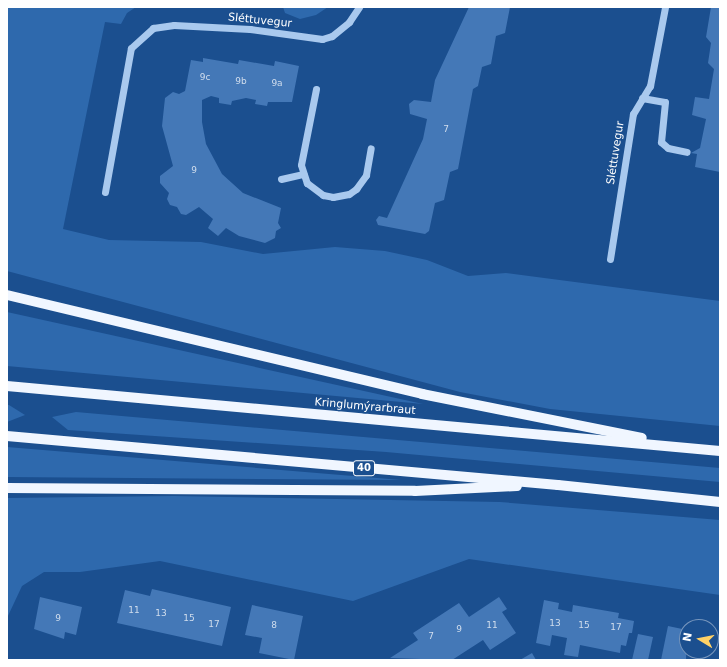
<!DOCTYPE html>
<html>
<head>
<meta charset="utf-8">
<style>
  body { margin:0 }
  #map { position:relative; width:727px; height:667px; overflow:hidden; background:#1b4f8f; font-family:"DejaVu Sans",sans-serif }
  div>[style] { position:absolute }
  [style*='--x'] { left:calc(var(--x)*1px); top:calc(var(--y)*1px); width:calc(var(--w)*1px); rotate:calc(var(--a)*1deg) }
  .green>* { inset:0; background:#2e69ad }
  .building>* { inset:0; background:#4478b7 }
  .minor>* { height:7px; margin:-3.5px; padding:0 3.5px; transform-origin:3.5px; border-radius:3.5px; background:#a9c9ee }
  .major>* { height:10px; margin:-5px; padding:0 5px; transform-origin:5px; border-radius:5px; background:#f0f6ff }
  span { translate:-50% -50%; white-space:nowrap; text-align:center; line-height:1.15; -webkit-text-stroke:3px #1b4f8f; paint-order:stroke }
  .number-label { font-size:9px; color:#d0dded }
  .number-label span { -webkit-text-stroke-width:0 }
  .shield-label span { padding:1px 3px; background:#1b4f8f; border:1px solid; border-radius:3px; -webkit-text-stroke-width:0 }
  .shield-label { font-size:10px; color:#fff; font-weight:700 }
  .street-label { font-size:11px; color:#fff }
  .frame { position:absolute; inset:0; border:8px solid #fff; pointer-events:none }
  .north { position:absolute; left:679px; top:619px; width:40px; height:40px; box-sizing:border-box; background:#1b4f8f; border:1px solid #7695bc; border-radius:50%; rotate:280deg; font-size:11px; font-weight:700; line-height:16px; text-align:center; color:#fff }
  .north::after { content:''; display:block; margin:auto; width:14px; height:18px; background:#ffd166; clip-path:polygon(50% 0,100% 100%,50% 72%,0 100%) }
</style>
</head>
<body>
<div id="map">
  <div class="green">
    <i style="clip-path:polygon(7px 7px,136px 7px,127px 13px,121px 24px,105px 22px,63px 229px,109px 240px,201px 242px,263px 254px,335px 247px,385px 251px,427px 260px,468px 276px,506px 273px,720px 301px,720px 426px,550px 409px,460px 392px,7px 271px)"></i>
    <i style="clip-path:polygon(283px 7px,328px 7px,316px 15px,300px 19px,285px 13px)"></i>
    <i style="clip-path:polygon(7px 312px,423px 404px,7px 366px)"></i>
    <i style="clip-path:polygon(7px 405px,9px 405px,25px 415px,7px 422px)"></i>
    <i style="clip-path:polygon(76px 412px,720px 468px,720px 482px,386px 452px,68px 430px,52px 417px)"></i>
    <i style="clip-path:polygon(7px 447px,401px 480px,7px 477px)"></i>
    <i style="clip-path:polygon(174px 496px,500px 502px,720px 520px,720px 595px,469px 559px,353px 601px,160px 561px,80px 572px,44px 572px,22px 586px,7px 618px,7px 498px)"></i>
  </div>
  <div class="building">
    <i style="clip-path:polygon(469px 7px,510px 7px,505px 33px,496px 36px,491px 64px,482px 67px,478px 86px,473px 89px,458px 169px,450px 172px,444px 200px,435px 203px,429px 231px,425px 234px,378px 225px,376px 220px,379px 216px,387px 218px,423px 139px,427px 119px,410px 114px,409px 104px,414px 100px,431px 102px,435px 80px)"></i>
    <i style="clip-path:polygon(711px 7px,720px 7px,720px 172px,695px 167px,697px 154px,691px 153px,700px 148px,706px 119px,692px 115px,695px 97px,709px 99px,714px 69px,708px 63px,711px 43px,706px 37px)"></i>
    <i style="clip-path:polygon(203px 58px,238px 64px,239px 60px,274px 66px,275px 61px,299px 66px,292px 102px,268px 102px,267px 106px,255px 104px,256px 100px,246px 98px,232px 101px,231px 105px,219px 103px,219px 98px,211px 96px,202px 100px,202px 122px,206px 144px,222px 174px,243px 193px,281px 208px,278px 223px,281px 228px,276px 231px,275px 238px,265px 243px,239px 236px,226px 228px,218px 236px,208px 228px,213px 219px,199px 207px,186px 215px,181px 214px,177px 207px,170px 205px,167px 199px,169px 193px,160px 183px,160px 176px,173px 166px,162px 126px,165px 98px,173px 92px,179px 94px,185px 91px,191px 60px,203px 62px)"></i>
    <i style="clip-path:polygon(152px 589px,231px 607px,222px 646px,117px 623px,125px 590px,150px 596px)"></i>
    <i style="clip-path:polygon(40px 597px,82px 607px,76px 635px,65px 632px,64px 639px,34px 629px)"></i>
    <i style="clip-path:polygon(499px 597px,507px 609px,502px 612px,516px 633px,490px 650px,483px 640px,452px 660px,390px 658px,418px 640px,413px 633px,459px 603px,469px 617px)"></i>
    <i style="clip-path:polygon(544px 600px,559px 603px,558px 609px,572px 612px,573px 605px,619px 613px,618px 618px,634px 621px,632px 633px,629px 633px,626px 646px,621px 645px,620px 653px,580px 645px,578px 657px,564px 655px,567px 638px,552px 635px,550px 646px,536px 643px)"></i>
    <i style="clip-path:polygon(252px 605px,303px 616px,294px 660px,259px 653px,262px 638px,245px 635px)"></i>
    <i style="clip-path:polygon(668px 626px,687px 630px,686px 660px,661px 660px)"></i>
    <i style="clip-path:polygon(638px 634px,653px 637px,648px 660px,632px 660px)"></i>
    <i style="clip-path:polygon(532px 653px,536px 660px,520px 660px)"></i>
  </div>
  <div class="minor">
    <i style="--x:316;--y:89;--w:77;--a:101.2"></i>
    <i style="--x:301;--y:165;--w:19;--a:72"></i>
    <i style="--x:307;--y:183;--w:20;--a:37"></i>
    <i style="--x:323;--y:195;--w:10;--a:11"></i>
    <i style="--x:333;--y:197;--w:16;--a:-11"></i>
    <i style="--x:349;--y:194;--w:9;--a:-36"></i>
    <i style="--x:356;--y:189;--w:17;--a:-54"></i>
    <i style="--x:366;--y:175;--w:27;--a:-80"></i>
    <i style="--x:642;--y:98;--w:23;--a:10"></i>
    <i style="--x:665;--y:102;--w:40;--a:95.7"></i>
    <i style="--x:661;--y:142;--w:9;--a:41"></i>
    <i style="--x:668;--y:148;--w:19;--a:12"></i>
    <i style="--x:281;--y:179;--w:23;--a:-13"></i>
    <i style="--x:105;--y:192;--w:146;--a:-79.8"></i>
    <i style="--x:131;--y:48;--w:30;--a:-42"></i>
    <i style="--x:153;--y:28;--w:21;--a:-8"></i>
    <i style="--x:174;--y:25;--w:76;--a:3"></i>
    <i style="--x:250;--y:29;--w:73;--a:7.9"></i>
    <i style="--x:322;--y:39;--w:10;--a:-17"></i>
    <i style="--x:332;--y:36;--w:22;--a:-39"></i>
    <i style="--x:349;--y:22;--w:18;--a:-56"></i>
    <i style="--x:610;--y:259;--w:147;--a:-81"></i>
    <i style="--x:633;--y:114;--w:33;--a:-59"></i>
    <i style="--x:650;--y:86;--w:80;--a:-79.2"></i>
  </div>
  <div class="major">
    <i style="--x:7;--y:295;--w:427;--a:13.4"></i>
    <i style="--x:422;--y:394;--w:224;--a:11.3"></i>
    <i style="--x:7;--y:386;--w:716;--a:5.21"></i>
    <i style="--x:7;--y:436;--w:553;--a:5.08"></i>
    <i style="--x:558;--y:485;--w:163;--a:6"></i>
    <i style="--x:7;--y:488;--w:408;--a:0.4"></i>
    <i style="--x:415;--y:491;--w:102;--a:-2.8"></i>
  </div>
  <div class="number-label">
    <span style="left:205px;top:77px">9c</span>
    <span style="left:241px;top:81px">9b</span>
    <span style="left:277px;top:83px">9a</span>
    <span style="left:446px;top:129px">7</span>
    <span style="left:194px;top:170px">9</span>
    <span style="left:134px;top:610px">11</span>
    <span style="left:161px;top:613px">13</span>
    <span style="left:58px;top:618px">9</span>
    <span style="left:189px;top:618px">15</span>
    <span style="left:555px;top:623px">13</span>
    <span style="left:214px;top:624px">17</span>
    <span style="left:274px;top:625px">8</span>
    <span style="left:492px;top:625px">11</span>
    <span style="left:584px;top:625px">15</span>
    <span style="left:616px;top:627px">17</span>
    <span style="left:459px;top:629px">9</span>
    <span style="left:431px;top:636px">7</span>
  </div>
  <div class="shield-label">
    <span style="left:364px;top:468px">40</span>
  </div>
  <div class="street-label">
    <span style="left:260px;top:21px;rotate:6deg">Sléttuvegur</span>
    <span style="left:616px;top:153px;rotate:-81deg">Sléttuvegur</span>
    <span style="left:365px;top:407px;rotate:5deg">Kringlumýrarbraut</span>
  </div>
  <div class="frame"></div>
  <div class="north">N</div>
</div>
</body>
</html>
